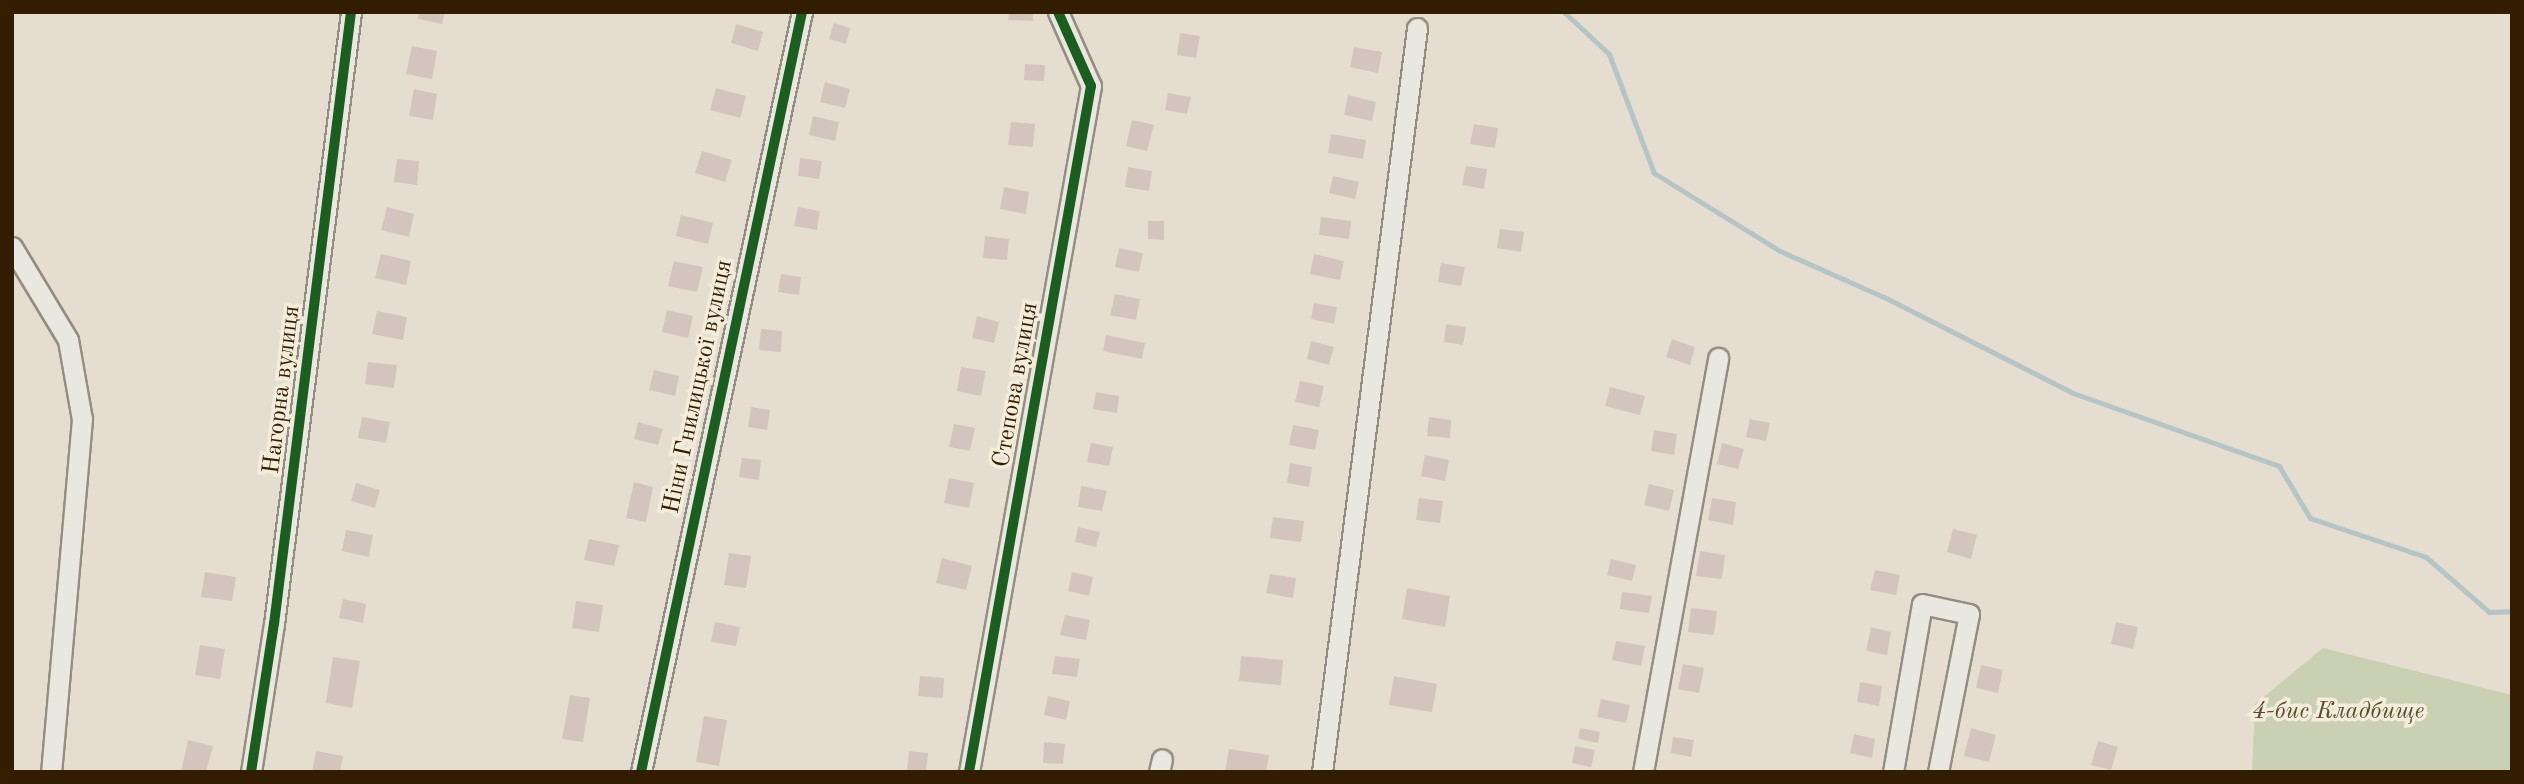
<!DOCTYPE html>
<html>
<head>
<meta charset="utf-8">
<style>
  body { margin:0 }
  #map { position:relative; width:2524px; height:784px; overflow:hidden; background:#e5ded0; font-family:"Old Standard TT",serif }
  div>[style] { position:absolute }
  [style*='--x'] { left:calc(var(--x)*1px); top:calc(var(--y)*1px); width:calc(var(--w)*1px); rotate:calc(var(--a)*1deg) }
  .green>* { inset:0; background:#cad0b2 }
  .stream>* { height:5px; margin:-2.5px; padding:0 2.5px; transform-origin:2.5px; border-radius:2.5px; background:#b5c5c6 }
  .building>* { inset:0; background:#d3c5bd }
  .roads { filter:drop-shadow(2px 0 #948d81) drop-shadow(-2px 0 #948d81) drop-shadow(0 2px #948d81) drop-shadow(0 -2px #948d81) }
  .minor>* { height:19px; margin:-9.5px; padding:0 9.5px; transform-origin:9.5px; border-radius:9.5px; background:#eae7e0 }
  .cycleway>* { height:10px; margin:-5px; padding:0 5px; transform-origin:5px; border-radius:5px; background:#1b5e20 }
  span { translate:-50% -50%; white-space:nowrap; text-align:center; line-height:1.15; -webkit-text-stroke:7px #f3ecdb; paint-order:stroke }
  .street-label { font-size:24px; color:#321d00 }
  .park-label { font-size:24px; color:#594f2e; font-style:italic }
  .frame { position:absolute; inset:0; border:14px solid #321d00; pointer-events:none }
</style>
</head>
<body>
<div id="map">
  <div class="green">
    <i style="clip-path:polygon(2323px 648px,2512px 695px,2512px 772px,2252px 772px,2255px 704px)"></i>
  </div>
  <div class="stream">
    <i style="--x:1564;--y:12;--w:62;--a:43"></i>
    <i style="--x:1609;--y:54;--w:127;--a:69.3"></i>
    <i style="--x:1654;--y:173;--w:148;--a:31.8"></i>
    <i style="--x:1780;--y:251;--w:114;--a:23.9"></i>
    <i style="--x:1884;--y:297;--w:212;--a:26.9"></i>
    <i style="--x:2073;--y:393;--w:219;--a:19.5"></i>
    <i style="--x:2279;--y:466;--w:61;--a:59.2"></i>
    <i style="--x:2310;--y:518;--w:122;--a:18.6"></i>
    <i style="--x:2426;--y:557;--w:84;--a:41.1"></i>
    <i style="--x:2489;--y:612;--w:23;--a:-2"></i>
  </div>
  <div class="building">
    <i style="clip-path:polygon(419px 12px,445px 12px,442px 24px,418px 19px)"></i>
    <i style="clip-path:polygon(1009px 12px,1033px 12px,1033px 21px,1008px 20px)"></i>
    <i style="clip-path:polygon(834px 23px,850px 28px,846px 44px,829px 39px)"></i>
    <i style="clip-path:polygon(736px 24px,763px 32px,758px 51px,731px 43px)"></i>
    <i style="clip-path:polygon(1180px 33px,1200px 36px,1196px 58px,1177px 55px)"></i>
    <i style="clip-path:polygon(412px 46px,437px 51px,432px 79px,406px 74px)"></i>
    <i style="clip-path:polygon(1354px 47px,1382px 52px,1378px 73px,1350px 67px)"></i>
    <i style="clip-path:polygon(1025px 64px,1045px 65px,1044px 81px,1024px 80px)"></i>
    <i style="clip-path:polygon(825px 82px,850px 89px,845px 108px,820px 102px)"></i>
    <i style="clip-path:polygon(716px 88px,746px 96px,740px 118px,710px 110px)"></i>
    <i style="clip-path:polygon(414px 89px,437px 94px,433px 120px,409px 116px)"></i>
    <i style="clip-path:polygon(1168px 93px,1191px 97px,1187px 114px,1165px 110px)"></i>
    <i style="clip-path:polygon(1348px 95px,1376px 102px,1372px 121px,1344px 115px)"></i>
    <i style="clip-path:polygon(813px 116px,839px 122px,835px 141px,809px 135px)"></i>
    <i style="clip-path:polygon(1132px 120px,1154px 125px,1147px 151px,1126px 146px)"></i>
    <i style="clip-path:polygon(1011px 122px,1035px 124px,1033px 147px,1008px 145px)"></i>
    <i style="clip-path:polygon(1474px 124px,1498px 128px,1495px 148px,1470px 144px)"></i>
    <i style="clip-path:polygon(1331px 134px,1366px 140px,1363px 159px,1328px 153px)"></i>
    <i style="clip-path:polygon(702px 151px,732px 160px,725px 182px,695px 173px)"></i>
    <i style="clip-path:polygon(800px 158px,822px 161px,819px 179px,798px 176px)"></i>
    <i style="clip-path:polygon(397px 159px,419px 161px,417px 185px,394px 182px)"></i>
    <i style="clip-path:polygon(1466px 166px,1487px 169px,1484px 189px,1462px 185px)"></i>
    <i style="clip-path:polygon(1128px 167px,1152px 171px,1149px 191px,1125px 187px)"></i>
    <i style="clip-path:polygon(1333px 176px,1359px 182px,1355px 199px,1329px 193px)"></i>
    <i style="clip-path:polygon(1004px 187px,1029px 192px,1026px 214px,1000px 209px)"></i>
    <i style="clip-path:polygon(387px 207px,414px 214px,409px 237px,381px 230px)"></i>
    <i style="clip-path:polygon(798px 207px,820px 211px,817px 230px,794px 226px)"></i>
    <i style="clip-path:polygon(681px 215px,713px 223px,708px 244px,676px 236px)"></i>
    <i style="clip-path:polygon(1321px 217px,1351px 221px,1349px 239px,1319px 235px)"></i>
    <i style="clip-path:polygon(1148px 221px,1164px 221px,1164px 240px,1148px 239px)"></i>
    <i style="clip-path:polygon(1500px 229px,1524px 232px,1521px 252px,1497px 248px)"></i>
    <i style="clip-path:polygon(985px 236px,1009px 239px,1007px 260px,983px 258px)"></i>
    <i style="clip-path:polygon(1119px 248px,1143px 253px,1139px 272px,1115px 267px)"></i>
    <i style="clip-path:polygon(381px 254px,411px 261px,406px 285px,375px 278px)"></i>
    <i style="clip-path:polygon(1314px 254px,1344px 261px,1340px 280px,1310px 274px)"></i>
    <i style="clip-path:polygon(674px 261px,703px 267px,697px 292px,668px 286px)"></i>
    <i style="clip-path:polygon(1441px 263px,1465px 267px,1461px 286px,1438px 282px)"></i>
    <i style="clip-path:polygon(781px 274px,801px 277px,799px 295px,778px 292px)"></i>
    <i style="clip-path:polygon(1115px 294px,1140px 299px,1136px 320px,1110px 315px)"></i>
    <i style="clip-path:polygon(1314px 303px,1337px 307px,1334px 324px,1311px 319px)"></i>
    <i style="clip-path:polygon(667px 310px,693px 316px,688px 338px,662px 332px)"></i>
    <i style="clip-path:polygon(377px 311px,407px 317px,403px 340px,372px 334px)"></i>
    <i style="clip-path:polygon(977px 316px,999px 322px,994px 343px,972px 338px)"></i>
    <i style="clip-path:polygon(1446px 324px,1466px 327px,1463px 345px,1444px 342px)"></i>
    <i style="clip-path:polygon(761px 329px,782px 331px,781px 352px,759px 350px)"></i>
    <i style="clip-path:polygon(1106px 335px,1145px 343px,1142px 359px,1103px 351px)"></i>
    <i style="clip-path:polygon(1672px 339px,1695px 347px,1690px 365px,1666px 357px)"></i>
    <i style="clip-path:polygon(1311px 341px,1334px 347px,1329px 365px,1307px 359px)"></i>
    <i style="clip-path:polygon(368px 362px,397px 365px,394px 388px,365px 384px)"></i>
    <i style="clip-path:polygon(961px 367px,986px 371px,981px 396px,957px 391px)"></i>
    <i style="clip-path:polygon(654px 370px,679px 376px,675px 396px,649px 390px)"></i>
    <i style="clip-path:polygon(1300px 381px,1324px 386px,1319px 407px,1295px 402px)"></i>
    <i style="clip-path:polygon(1610px 387px,1645px 396px,1640px 415px,1605px 406px)"></i>
    <i style="clip-path:polygon(1096px 392px,1119px 396px,1117px 413px,1093px 409px)"></i>
    <i style="clip-path:polygon(751px 407px,770px 410px,767px 430px,748px 427px)"></i>
    <i style="clip-path:polygon(362px 417px,390px 422px,386px 443px,358px 438px)"></i>
    <i style="clip-path:polygon(1429px 417px,1451px 420px,1450px 438px,1427px 436px)"></i>
    <i style="clip-path:polygon(1750px 419px,1770px 423px,1766px 441px,1746px 437px)"></i>
    <i style="clip-path:polygon(638px 422px,663px 429px,658px 445px,634px 439px)"></i>
    <i style="clip-path:polygon(954px 424px,975px 428px,970px 451px,949px 447px)"></i>
    <i style="clip-path:polygon(1293px 425px,1319px 430px,1315px 450px,1289px 445px)"></i>
    <i style="clip-path:polygon(1654px 430px,1677px 434px,1674px 455px,1651px 451px)"></i>
    <i style="clip-path:polygon(1091px 443px,1113px 447px,1109px 466px,1087px 462px)"></i>
    <i style="clip-path:polygon(1722px 443px,1744px 449px,1738px 469px,1717px 464px)"></i>
    <i style="clip-path:polygon(1425px 455px,1449px 460px,1445px 481px,1421px 476px)"></i>
    <i style="clip-path:polygon(742px 458px,761px 460px,759px 480px,739px 477px)"></i>
    <i style="clip-path:polygon(1290px 463px,1312px 467px,1309px 487px,1287px 483px)"></i>
    <i style="clip-path:polygon(949px 478px,974px 483px,969px 508px,944px 503px)"></i>
    <i style="clip-path:polygon(634px 482px,653px 487px,646px 522px,626px 518px)"></i>
    <i style="clip-path:polygon(356px 483px,380px 490px,375px 508px,351px 501px)"></i>
    <i style="clip-path:polygon(1649px 484px,1674px 490px,1669px 511px,1644px 505px)"></i>
    <i style="clip-path:polygon(1081px 486px,1107px 491px,1102px 511px,1078px 507px)"></i>
    <i style="clip-path:polygon(1419px 498px,1443px 501px,1440px 523px,1416px 520px)"></i>
    <i style="clip-path:polygon(1712px 498px,1736px 502px,1733px 525px,1708px 520px)"></i>
    <i style="clip-path:polygon(1273px 517px,1304px 521px,1301px 542px,1270px 538px)"></i>
    <i style="clip-path:polygon(1078px 527px,1100px 532px,1096px 547px,1075px 542px)"></i>
    <i style="clip-path:polygon(1953px 529px,1977px 535px,1971px 559px,1947px 552px)"></i>
    <i style="clip-path:polygon(346px 530px,373px 535px,369px 557px,342px 551px)"></i>
    <i style="clip-path:polygon(589px 539px,619px 545px,614px 566px,584px 560px)"></i>
    <i style="clip-path:polygon(1700px 551px,1725px 555px,1722px 579px,1696px 576px)"></i>
    <i style="clip-path:polygon(729px 553px,751px 556px,746px 588px,724px 585px)"></i>
    <i style="clip-path:polygon(942px 558px,972px 566px,966px 590px,936px 583px)"></i>
    <i style="clip-path:polygon(1611px 559px,1636px 565px,1632px 581px,1607px 575px)"></i>
    <i style="clip-path:polygon(1875px 570px,1900px 575px,1896px 595px,1870px 590px)"></i>
    <i style="clip-path:polygon(205px 572px,236px 577px,232px 601px,201px 597px)"></i>
    <i style="clip-path:polygon(1072px 572px,1093px 577px,1089px 596px,1068px 591px)"></i>
    <i style="clip-path:polygon(1270px 574px,1296px 578px,1293px 598px,1266px 593px)"></i>
    <i style="clip-path:polygon(1407px 588px,1450px 596px,1445px 627px,1402px 619px)"></i>
    <i style="clip-path:polygon(1622px 592px,1652px 596px,1649px 613px,1620px 609px)"></i>
    <i style="clip-path:polygon(343px 599px,366px 604px,363px 623px,339px 618px)"></i>
    <i style="clip-path:polygon(576px 601px,603px 605px,599px 632px,572px 628px)"></i>
    <i style="clip-path:polygon(1691px 608px,1717px 611px,1714px 635px,1688px 632px)"></i>
    <i style="clip-path:polygon(1065px 615px,1090px 620px,1086px 640px,1060px 635px)"></i>
    <i style="clip-path:polygon(715px 622px,740px 627px,736px 646px,711px 642px)"></i>
    <i style="clip-path:polygon(2116px 622px,2138px 627px,2133px 649px,2111px 644px)"></i>
    <i style="clip-path:polygon(1871px 627px,1891px 632px,1887px 655px,1866px 651px)"></i>
    <i style="clip-path:polygon(1616px 641px,1645px 646px,1641px 666px,1612px 660px)"></i>
    <i style="clip-path:polygon(200px 645px,225px 649px,220px 679px,195px 675px)"></i>
    <i style="clip-path:polygon(1055px 656px,1080px 659px,1077px 677px,1052px 674px)"></i>
    <i style="clip-path:polygon(1241px 656px,1283px 660px,1281px 685px,1239px 681px)"></i>
    <i style="clip-path:polygon(333px 657px,360px 661px,352px 708px,326px 703px)"></i>
    <i style="clip-path:polygon(1683px 664px,1704px 668px,1699px 693px,1678px 689px)"></i>
    <i style="clip-path:polygon(1981px 665px,2003px 670px,1998px 693px,1976px 688px)"></i>
    <i style="clip-path:polygon(920px 676px,944px 678px,943px 698px,918px 696px)"></i>
    <i style="clip-path:polygon(1394px 676px,1437px 684px,1432px 712px,1389px 705px)"></i>
    <i style="clip-path:polygon(1860px 682px,1882px 686px,1879px 706px,1857px 702px)"></i>
    <i style="clip-path:polygon(570px 695px,590px 698px,583px 742px,562px 739px)"></i>
    <i style="clip-path:polygon(1048px 696px,1070px 701px,1066px 720px,1044px 715px)"></i>
    <i style="clip-path:polygon(1601px 699px,1630px 705px,1626px 723px,1597px 717px)"></i>
    <i style="clip-path:polygon(704px 716px,727px 720px,719px 766px,696px 762px)"></i>
    <i style="clip-path:polygon(1580px 728px,1600px 732px,1598px 743px,1578px 739px)"></i>
    <i style="clip-path:polygon(1971px 728px,1996px 735px,1989px 762px,1964px 756px)"></i>
    <i style="clip-path:polygon(1854px 734px,1875px 739px,1872px 758px,1850px 753px)"></i>
    <i style="clip-path:polygon(1673px 737px,1694px 740px,1691px 757px,1671px 753px)"></i>
    <i style="clip-path:polygon(188px 740px,213px 746px,206px 772px,181px 772px)"></i>
    <i style="clip-path:polygon(2098px 741px,2118px 747px,2111px 770px,2091px 765px)"></i>
    <i style="clip-path:polygon(1044px 742px,1065px 744px,1063px 764px,1043px 763px)"></i>
    <i style="clip-path:polygon(1575px 746px,1595px 750px,1591px 767px,1572px 763px)"></i>
    <i style="clip-path:polygon(1229px 749px,1269px 755px,1266px 772px,1225px 772px)"></i>
    <i style="clip-path:polygon(316px 751px,343px 756px,340px 772px,312px 772px)"></i>
    <i style="clip-path:polygon(909px 751px,928px 753px,926px 772px,907px 772px)"></i>
  </div>
  <div class="roads">
    <div class="minor">
      <i style="--x:12;--y:247;--w:109;--a:58.9"></i>
      <i style="--x:68;--y:340;--w:80;--a:80"></i>
      <i style="--x:82;--y:419;--w:354;--a:95"></i>
      <i style="--x:251;--y:772;--w:150;--a:-81.2"></i>
      <i style="--x:274;--y:624;--w:617;--a:-82.83"></i>
      <i style="--x:641;--y:772;--w:777;--a:-78.04"></i>
      <i style="--x:969;--y:772;--w:697;--a:-79.92"></i>
      <i style="--x:1091;--y:86;--w:81;--a:-114"></i>
      <i style="--x:1159;--y:772;--w:13;--a:-77"></i>
      <i style="--x:1322;--y:772;--w:750;--a:-82.72"></i>
      <i style="--x:1643;--y:772;--w:421;--a:-79.7"></i>
      <i style="--x:1893;--y:772;--w:170;--a:-80.2"></i>
      <i style="--x:1922;--y:604;--w:48;--a:12"></i>
      <i style="--x:1969;--y:614;--w:161;--a:101.1"></i>
    </div>
  </div>
  <div class="cycleway">
    <i style="--x:251;--y:772;--w:150;--a:-81.2"></i>
    <i style="--x:274;--y:624;--w:617;--a:-82.83"></i>
    <i style="--x:641;--y:772;--w:777;--a:-78.04"></i>
    <i style="--x:969;--y:772;--w:697;--a:-79.92"></i>
    <i style="--x:1091;--y:86;--w:81;--a:-114"></i>
  </div>
  <div class="street-label">
    <span style="left:1017px;top:385px;rotate:-80deg">Степова вулиця</span>
    <span style="left:699px;top:387px;rotate:-78deg">Ніни Гнилицької вулиця</span>
    <span style="left:283px;top:390px;rotate:-83deg">Нагорна вулиця</span>
  </div>
  <div class="park-label">
    <span style="left:2338px;top:713px">4-бис Кладбище</span>
  </div>
  <div class="frame"></div>
</div>
</body>
</html>
